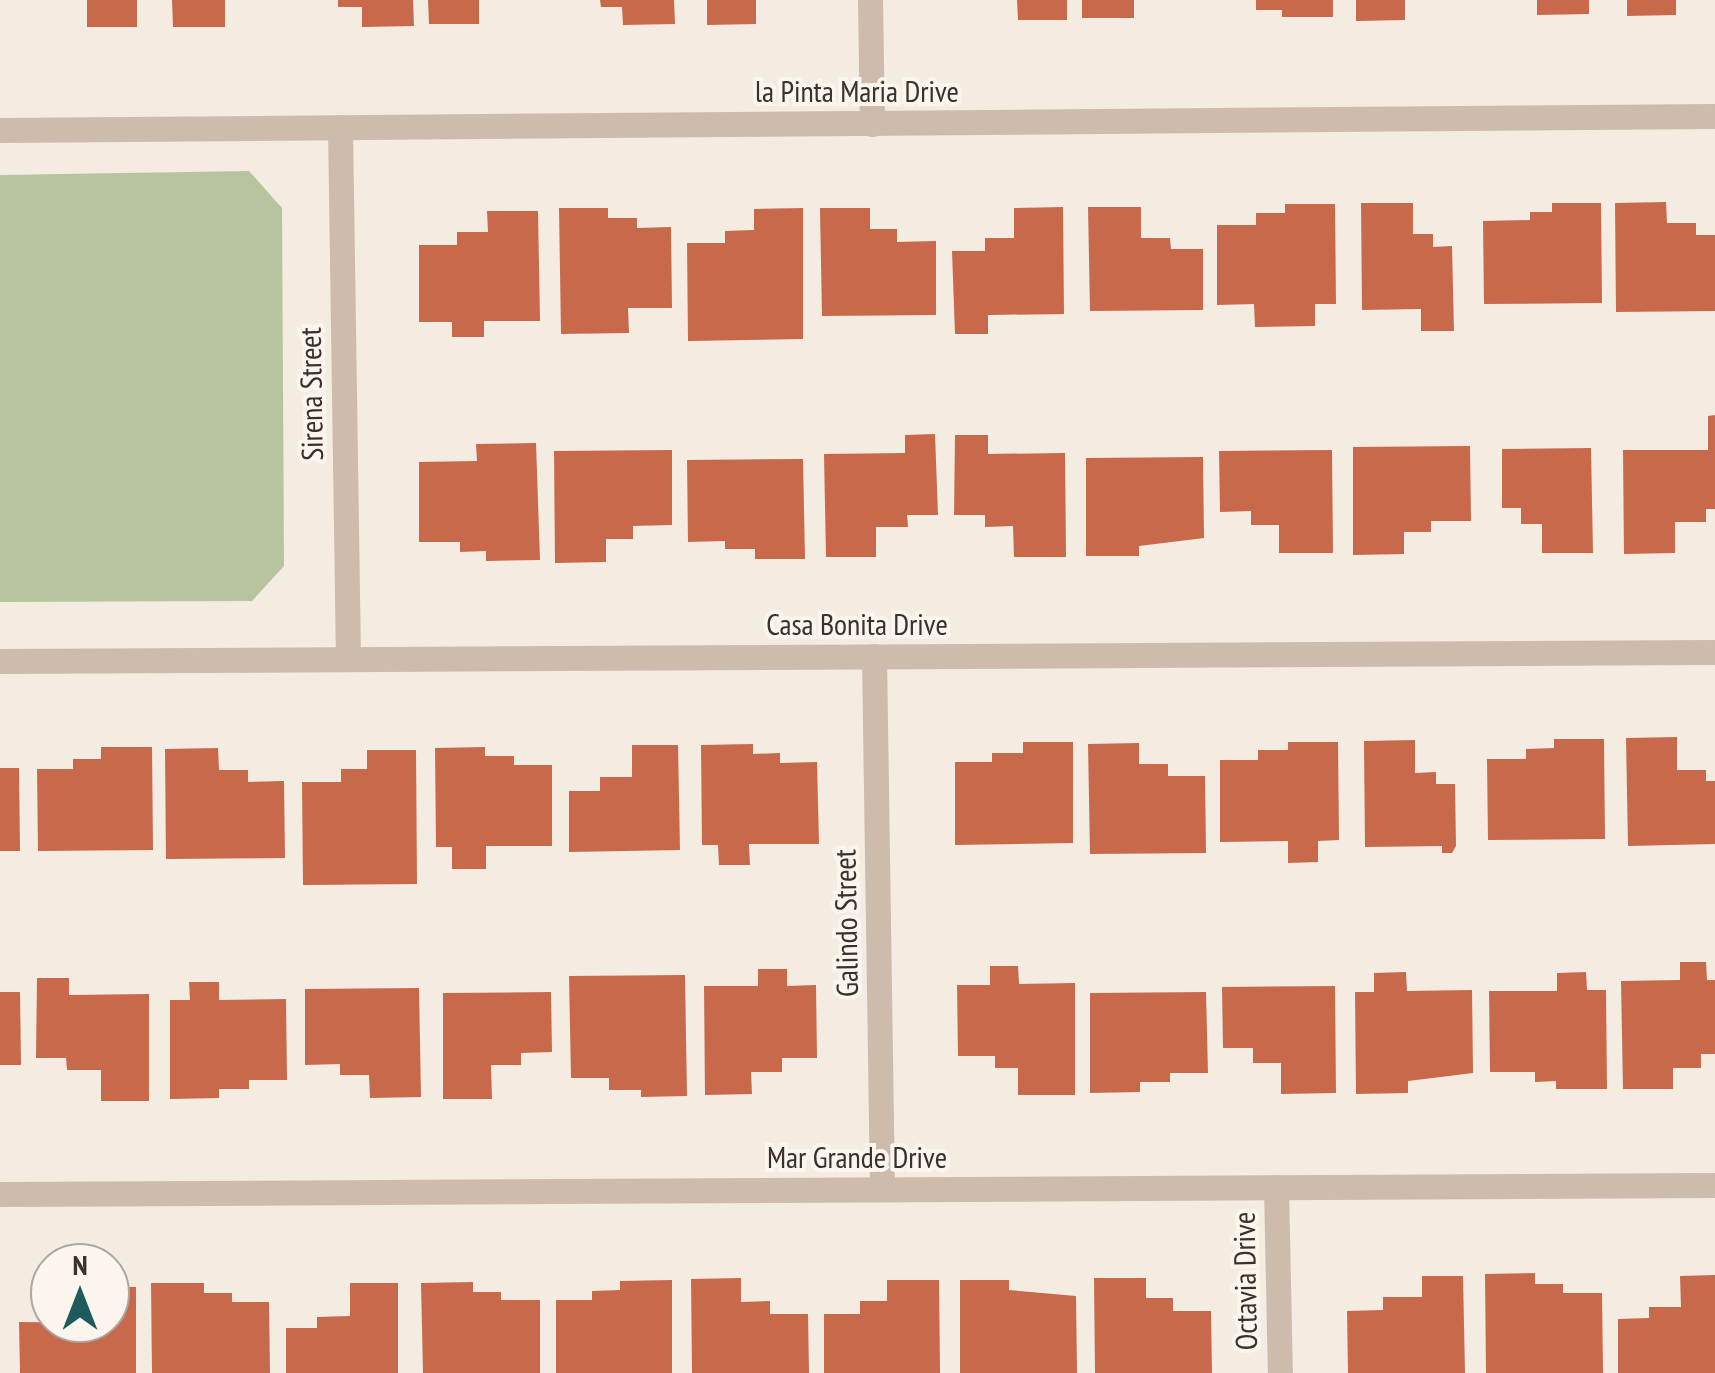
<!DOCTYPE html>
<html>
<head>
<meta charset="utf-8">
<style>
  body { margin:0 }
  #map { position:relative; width:1715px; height:1373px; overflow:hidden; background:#f4ebe1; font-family:"PT Sans Narrow",sans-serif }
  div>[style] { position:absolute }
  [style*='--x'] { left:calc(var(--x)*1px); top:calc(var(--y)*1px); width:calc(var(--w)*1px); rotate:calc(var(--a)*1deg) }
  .green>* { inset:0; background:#b8c4a0 }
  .building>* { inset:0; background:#c8694b }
  .minor>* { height:25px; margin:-12.5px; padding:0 12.5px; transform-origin:12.5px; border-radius:12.5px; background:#cdbbac }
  span { translate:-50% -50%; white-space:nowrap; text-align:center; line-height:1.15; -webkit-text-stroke:8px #fbf5ee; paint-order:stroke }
  .street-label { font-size:30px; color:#3b302b }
  .north { position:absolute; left:30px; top:1243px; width:100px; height:100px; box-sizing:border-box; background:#fbf5ee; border:2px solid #aea6a0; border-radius:50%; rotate:0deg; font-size:28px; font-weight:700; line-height:40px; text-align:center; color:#3b302b }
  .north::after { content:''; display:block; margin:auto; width:35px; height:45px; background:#1f5a5e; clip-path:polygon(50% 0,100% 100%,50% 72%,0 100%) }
</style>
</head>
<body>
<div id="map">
  <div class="green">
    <i style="clip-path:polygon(249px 171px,282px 208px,284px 566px,252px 601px,0 602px,0 175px)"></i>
  </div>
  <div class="building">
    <i style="clip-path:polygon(87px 0,137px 0,137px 27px,87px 27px)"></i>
    <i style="clip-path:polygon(172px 0,225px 0,225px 27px,173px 27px)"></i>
    <i style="clip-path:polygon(338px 0,413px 0,414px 26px,362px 27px,362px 7px,338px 7px)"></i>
    <i style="clip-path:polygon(428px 0,479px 0,479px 24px,429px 24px)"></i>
    <i style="clip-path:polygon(600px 0,674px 0,675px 24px,623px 25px,622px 7px,601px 7px)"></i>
    <i style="clip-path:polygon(707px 0,756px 0,756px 24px,707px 25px)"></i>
    <i style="clip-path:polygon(1017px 0,1067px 0,1067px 20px,1018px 20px)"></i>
    <i style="clip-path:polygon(1082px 0,1134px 0,1134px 18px,1082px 18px)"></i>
    <i style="clip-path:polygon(1256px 0,1333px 0,1333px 17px,1282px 17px,1282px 10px,1256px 10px)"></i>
    <i style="clip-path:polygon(1356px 0,1405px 0,1405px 20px,1356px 21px)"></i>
    <i style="clip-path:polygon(1537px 0,1589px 0,1589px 14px,1537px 15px)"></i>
    <i style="clip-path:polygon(1627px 0,1676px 0,1676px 15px,1627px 16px)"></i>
    <i style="clip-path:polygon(1666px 202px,1667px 223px,1696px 223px,1696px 235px,1715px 235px,1715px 311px,1616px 312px,1615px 203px)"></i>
    <i style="clip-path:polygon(1361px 203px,1413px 203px,1413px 234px,1433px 234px,1433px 247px,1452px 246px,1454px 331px,1421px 331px,1421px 309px,1362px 310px)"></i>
    <i style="clip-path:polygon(1552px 203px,1601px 203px,1602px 303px,1484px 304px,1483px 221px,1530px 220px,1530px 212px,1552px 212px)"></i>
    <i style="clip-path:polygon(1285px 204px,1335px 204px,1336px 304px,1315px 304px,1315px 326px,1255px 327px,1254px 304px,1217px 305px,1217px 225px,1256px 225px,1256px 213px,1285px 213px)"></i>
    <i style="clip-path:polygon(1063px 207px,1064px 314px,988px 315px,988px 334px,955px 334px,952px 251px,985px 251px,985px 238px,1014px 238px,1014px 208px)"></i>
    <i style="clip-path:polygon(1088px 207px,1141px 207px,1141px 238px,1170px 238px,1171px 249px,1203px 249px,1203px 310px,1090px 311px)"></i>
    <i style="clip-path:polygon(559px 208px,608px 208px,608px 218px,637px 218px,637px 228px,671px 227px,672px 308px,628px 308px,629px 333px,561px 334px)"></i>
    <i style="clip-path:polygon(803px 208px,803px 339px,688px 341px,687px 243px,725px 243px,725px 231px,754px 230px,754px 209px)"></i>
    <i style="clip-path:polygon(820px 208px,870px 208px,870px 229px,897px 229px,897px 242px,936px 241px,936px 315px,822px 316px)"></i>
    <i style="clip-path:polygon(487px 211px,538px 211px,540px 321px,484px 321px,484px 337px,452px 337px,452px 322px,419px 322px,419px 245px,457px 245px,457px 232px,488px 232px)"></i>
    <i style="clip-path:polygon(1715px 415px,1715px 509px,1706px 509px,1706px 522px,1675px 522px,1675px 553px,1624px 554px,1623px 450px,1708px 450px,1708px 416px)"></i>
    <i style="clip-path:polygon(935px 434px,938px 515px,907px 515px,908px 527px,876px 527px,876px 557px,826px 557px,824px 454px,905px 453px,905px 435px)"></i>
    <i style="clip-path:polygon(955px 435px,988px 435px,988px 454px,1065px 453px,1066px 557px,1014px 557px,1013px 526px,985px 527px,985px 515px,954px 515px)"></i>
    <i style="clip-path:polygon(536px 443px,540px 560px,486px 561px,486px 551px,460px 552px,460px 542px,419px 542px,419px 462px,477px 461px,476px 444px)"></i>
    <i style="clip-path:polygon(1470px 446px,1471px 521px,1431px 521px,1431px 532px,1404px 532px,1404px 554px,1353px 555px,1353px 447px)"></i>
    <i style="clip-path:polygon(1591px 448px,1593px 553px,1542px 553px,1542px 524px,1521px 524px,1521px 508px,1502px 508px,1502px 449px)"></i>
    <i style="clip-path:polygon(672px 450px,672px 525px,633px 526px,633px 539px,606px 539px,606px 562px,555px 563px,554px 451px)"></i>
    <i style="clip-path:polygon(1332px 450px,1333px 553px,1279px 553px,1279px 525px,1251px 525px,1251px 511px,1220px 512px,1219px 451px)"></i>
    <i style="clip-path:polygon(1203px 457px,1204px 538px,1139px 546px,1139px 556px,1086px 556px,1086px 458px)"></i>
    <i style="clip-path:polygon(803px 459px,805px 559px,755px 559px,755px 549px,725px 549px,725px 541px,688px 542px,687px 460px)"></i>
    <i style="clip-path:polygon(1677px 737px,1677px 770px,1706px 770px,1706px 781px,1715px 781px,1715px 844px,1628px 846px,1626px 738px)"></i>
    <i style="clip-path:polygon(1554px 739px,1604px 739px,1605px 839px,1488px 840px,1487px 759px,1526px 759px,1526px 749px,1554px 748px)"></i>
    <i style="clip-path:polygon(1415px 740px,1415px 773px,1436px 772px,1436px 784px,1455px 784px,1456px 846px,1452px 853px,1442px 853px,1442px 846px,1365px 847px,1364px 741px)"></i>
    <i style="clip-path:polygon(1023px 742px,1073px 742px,1073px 843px,955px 845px,955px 762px,992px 762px,992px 753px,1023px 753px)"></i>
    <i style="clip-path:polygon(1288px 742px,1338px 742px,1339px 840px,1318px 841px,1318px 862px,1288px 863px,1288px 841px,1220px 842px,1220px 760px,1258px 760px,1258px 750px,1288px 750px)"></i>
    <i style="clip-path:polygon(1139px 743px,1139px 764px,1168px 764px,1168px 776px,1205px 776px,1206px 853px,1090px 854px,1088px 744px)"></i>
    <i style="clip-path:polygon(753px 744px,753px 754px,780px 753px,780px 763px,817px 762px,819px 844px,749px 844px,750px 865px,719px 865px,718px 845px,702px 845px,701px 745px)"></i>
    <i style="clip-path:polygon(632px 745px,678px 745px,680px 850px,569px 852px,569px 791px,600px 791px,600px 777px,632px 777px)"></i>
    <i style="clip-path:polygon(101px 747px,152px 747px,153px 850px,38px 851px,37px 769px,73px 769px,73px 759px,101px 759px)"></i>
    <i style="clip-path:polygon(485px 747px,485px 756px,514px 756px,514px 765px,552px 765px,552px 846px,486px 846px,486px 869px,452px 869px,452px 847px,436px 847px,435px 748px)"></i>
    <i style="clip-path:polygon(218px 748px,219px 770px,248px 770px,248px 782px,284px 781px,285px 858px,166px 859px,165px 749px)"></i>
    <i style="clip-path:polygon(367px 750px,416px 750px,417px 884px,303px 885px,302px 782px,341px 782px,341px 769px,367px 769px)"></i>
    <i style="clip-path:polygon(0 768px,19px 768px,20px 851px,0 851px)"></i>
    <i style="clip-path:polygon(1680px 962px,1706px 962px,1707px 980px,1715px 980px,1715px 1054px,1701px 1054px,1701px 1068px,1673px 1068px,1673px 1089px,1623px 1089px,1621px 981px,1680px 980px)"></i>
    <i style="clip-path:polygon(990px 966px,1018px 966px,1019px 984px,1075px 983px,1075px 1095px,1018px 1095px,1018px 1068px,995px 1068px,995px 1056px,958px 1056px,957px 985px,990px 985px)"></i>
    <i style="clip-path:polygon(758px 969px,787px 969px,787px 986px,816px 985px,817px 1058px,782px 1058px,782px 1072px,751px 1072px,752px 1094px,705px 1095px,704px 986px,758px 986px)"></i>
    <i style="clip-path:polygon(1406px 972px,1407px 991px,1472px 990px,1473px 1073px,1408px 1081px,1408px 1093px,1356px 1094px,1355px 992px,1374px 992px,1374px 973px)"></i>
    <i style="clip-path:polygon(1586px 972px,1587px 990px,1606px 990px,1607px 1089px,1556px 1089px,1556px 1081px,1535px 1082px,1535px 1072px,1490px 1072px,1489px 991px,1557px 991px,1557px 973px)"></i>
    <i style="clip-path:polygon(685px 975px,687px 1096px,641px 1097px,641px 1090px,609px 1090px,609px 1078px,571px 1078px,569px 976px)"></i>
    <i style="clip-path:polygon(37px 978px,69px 978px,69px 995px,149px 994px,149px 1101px,101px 1101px,101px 1070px,67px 1070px,66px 1058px,36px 1058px)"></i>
    <i style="clip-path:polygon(189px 982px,219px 982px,219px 1000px,286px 999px,287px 1080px,249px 1080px,249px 1089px,219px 1089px,219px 1098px,170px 1099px,170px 1000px,190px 1000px)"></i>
    <i style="clip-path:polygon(1335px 986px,1336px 1093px,1281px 1094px,1281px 1063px,1253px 1063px,1253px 1048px,1223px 1048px,1222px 987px)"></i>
    <i style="clip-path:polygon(419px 988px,421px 1097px,370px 1098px,369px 1075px,340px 1075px,340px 1064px,305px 1065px,305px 989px)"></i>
    <i style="clip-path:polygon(0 992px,20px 992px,21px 1065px,0 1065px)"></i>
    <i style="clip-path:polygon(551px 992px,552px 1052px,521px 1053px,521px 1065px,491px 1065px,492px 1099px,443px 1099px,443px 993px)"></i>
    <i style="clip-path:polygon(1206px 992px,1208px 1073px,1170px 1073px,1170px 1082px,1140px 1082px,1140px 1092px,1090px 1093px,1090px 993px)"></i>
    <i style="clip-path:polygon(1535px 1273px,1535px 1284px,1563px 1284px,1563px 1293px,1602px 1293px,1603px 1373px,1486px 1373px,1485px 1274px)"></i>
    <i style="clip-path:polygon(1715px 1275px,1715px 1373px,1618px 1373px,1618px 1319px,1649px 1318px,1649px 1307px,1681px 1307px,1680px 1276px)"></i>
    <i style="clip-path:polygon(1422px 1276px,1463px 1276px,1465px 1373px,1348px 1373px,1347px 1311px,1383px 1310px,1383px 1297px,1422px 1297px)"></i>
    <i style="clip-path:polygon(741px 1278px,741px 1302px,770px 1301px,770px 1314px,808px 1314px,809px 1373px,692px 1373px,691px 1279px)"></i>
    <i style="clip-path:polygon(1094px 1278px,1146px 1278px,1146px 1298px,1173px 1298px,1173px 1311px,1211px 1311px,1212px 1373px,1095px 1373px)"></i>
    <i style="clip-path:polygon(672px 1280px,672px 1373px,556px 1373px,556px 1300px,592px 1300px,592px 1291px,620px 1290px,620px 1281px)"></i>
    <i style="clip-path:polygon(887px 1280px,939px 1280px,940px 1373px,824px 1373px,824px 1314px,860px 1314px,860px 1301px,887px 1301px)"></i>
    <i style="clip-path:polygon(960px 1280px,1009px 1280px,1009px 1290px,1076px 1296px,1077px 1373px,960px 1373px)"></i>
    <i style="clip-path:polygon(473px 1282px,473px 1292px,501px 1292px,501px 1300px,540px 1300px,540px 1373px,423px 1373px,421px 1283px)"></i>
    <i style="clip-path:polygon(151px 1283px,204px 1283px,204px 1293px,232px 1293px,232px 1302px,269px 1302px,270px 1373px,152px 1373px)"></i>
    <i style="clip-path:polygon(350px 1283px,398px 1283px,398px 1373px,286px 1373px,286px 1328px,317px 1328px,317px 1317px,350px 1316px)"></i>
    <i style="clip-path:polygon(110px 1287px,136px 1287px,136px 1373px,20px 1373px,19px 1322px,110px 1323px)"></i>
  </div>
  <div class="minor">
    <i style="--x:870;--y:0;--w:124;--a:89.1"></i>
    <i style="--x:340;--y:127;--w:532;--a:89.14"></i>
    <i style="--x:0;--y:130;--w:1715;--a:-0.47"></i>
    <i style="--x:874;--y:656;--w:533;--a:89.14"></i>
    <i style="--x:0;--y:661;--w:1715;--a:-0.3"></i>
    <i style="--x:1276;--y:1187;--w:186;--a:88.8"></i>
    <i style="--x:0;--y:1194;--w:1715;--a:-0.3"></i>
  </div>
  <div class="street-label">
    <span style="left:857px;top:91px">la Pinta Maria Drive</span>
    <span style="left:311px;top:394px;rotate:-91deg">Sirena Street</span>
    <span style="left:857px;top:624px">Casa Bonita Drive</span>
    <span style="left:846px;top:923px;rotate:-91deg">Galindo Street</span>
    <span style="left:857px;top:1157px">Mar Grande Drive</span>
    <span style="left:1245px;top:1281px;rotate:-91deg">Octavia Drive</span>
  </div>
  <div class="north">N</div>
</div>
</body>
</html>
